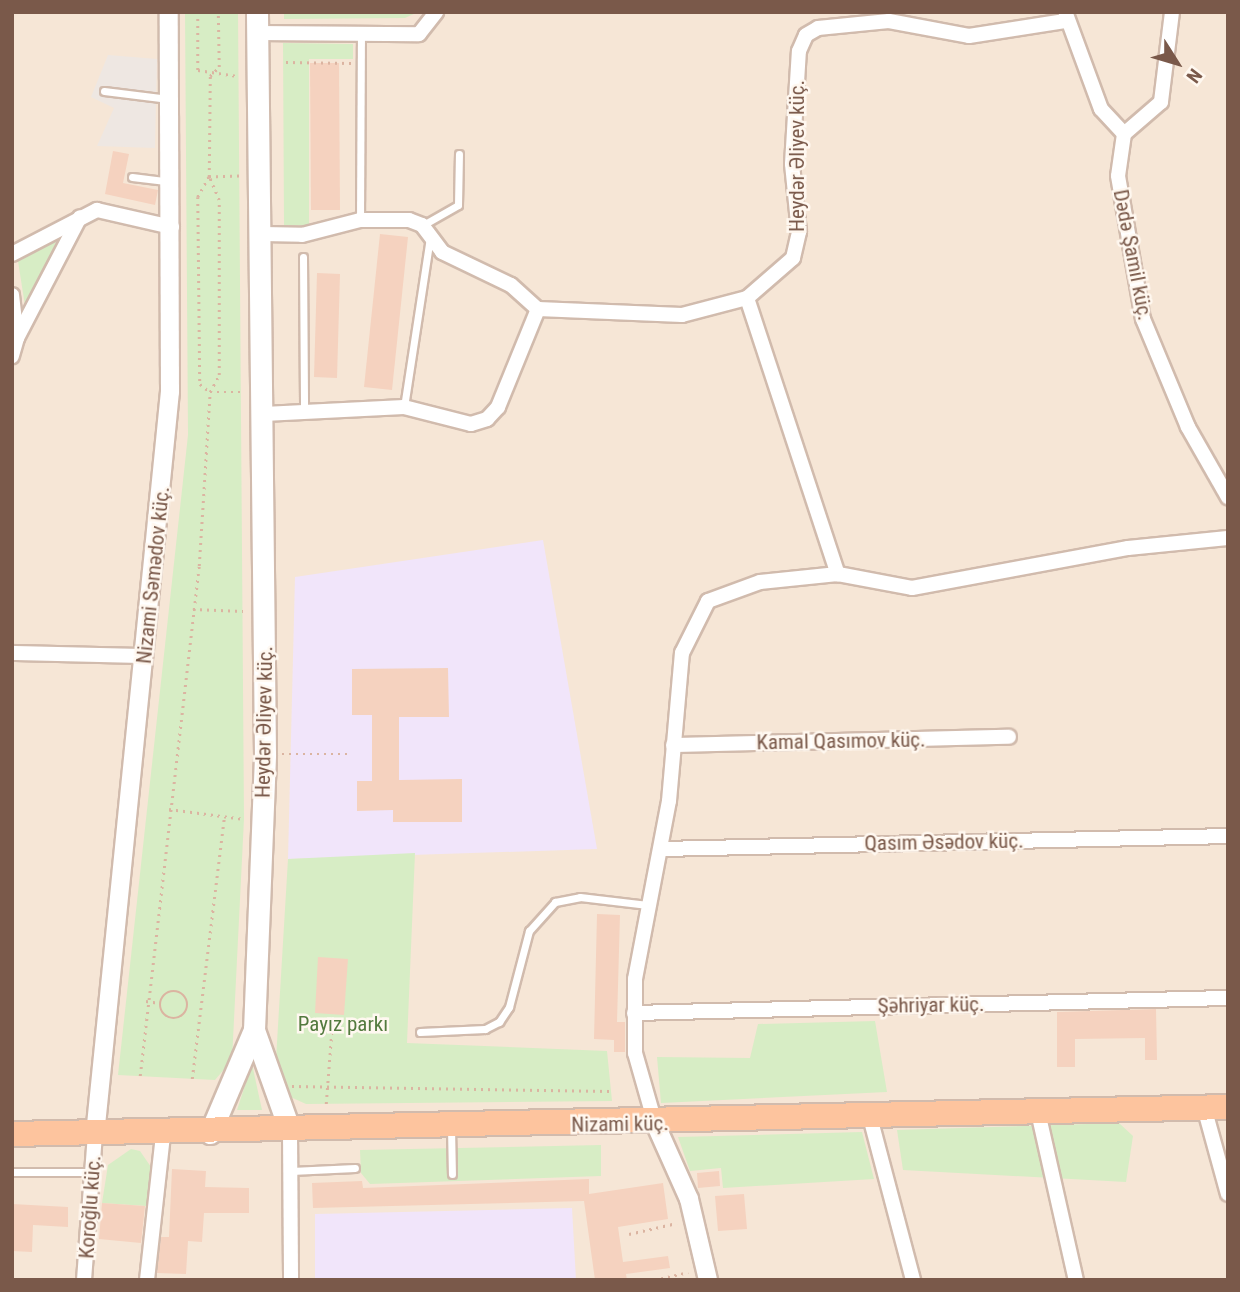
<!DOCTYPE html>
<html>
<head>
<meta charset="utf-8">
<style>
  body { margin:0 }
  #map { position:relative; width:1240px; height:1292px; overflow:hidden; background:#fef4e9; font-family:"Roboto Condensed",sans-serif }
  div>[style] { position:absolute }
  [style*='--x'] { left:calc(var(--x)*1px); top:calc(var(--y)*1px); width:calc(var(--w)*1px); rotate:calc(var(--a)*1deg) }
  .residential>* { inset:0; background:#f6e6d6 }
  .industrial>* { inset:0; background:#eee7e2 }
  .education>* { inset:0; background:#f1e5fa }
  .green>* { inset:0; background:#d7edc5 }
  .building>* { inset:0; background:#f5d2bf }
  .path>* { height:2.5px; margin-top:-1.25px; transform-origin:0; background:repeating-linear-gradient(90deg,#dbb4a1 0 2px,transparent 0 7px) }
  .path>.ring { margin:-1.25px; padding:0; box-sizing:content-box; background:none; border:2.5px solid #dbb4a1; border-radius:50% }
  .roads { filter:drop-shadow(2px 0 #d1bbad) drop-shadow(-2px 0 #d1bbad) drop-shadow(0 2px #d1bbad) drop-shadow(0 -2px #d1bbad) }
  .service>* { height:7px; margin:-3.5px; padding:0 3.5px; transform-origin:3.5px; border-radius:3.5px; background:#fff }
  .minor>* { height:14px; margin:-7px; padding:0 7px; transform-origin:7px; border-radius:7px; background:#fff }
  .tertiary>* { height:18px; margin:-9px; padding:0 9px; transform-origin:9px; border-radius:9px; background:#fff }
  .secondary>* { height:21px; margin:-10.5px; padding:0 10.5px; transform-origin:10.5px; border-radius:10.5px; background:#fff }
  .trunk>* { height:24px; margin:-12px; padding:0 12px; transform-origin:12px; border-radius:12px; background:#fdc49e }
  span { translate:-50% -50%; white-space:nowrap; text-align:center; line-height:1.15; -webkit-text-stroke:5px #fff8f0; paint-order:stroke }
  .street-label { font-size:21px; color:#7a594a }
  .park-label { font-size:21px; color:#537a3e }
  .frame { position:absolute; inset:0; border:14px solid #7a594a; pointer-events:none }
  .north { position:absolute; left:1142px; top:28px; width:70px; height:70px; -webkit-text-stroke:5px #fff8f0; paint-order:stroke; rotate:127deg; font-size:19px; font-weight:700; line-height:28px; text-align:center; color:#7a594a }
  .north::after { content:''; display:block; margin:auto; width:24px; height:32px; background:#7a594a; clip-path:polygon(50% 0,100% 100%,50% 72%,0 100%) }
</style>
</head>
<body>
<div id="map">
  <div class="residential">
    <i style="clip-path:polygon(12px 12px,1228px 12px,1228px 1280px,12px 1280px)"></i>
  </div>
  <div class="industrial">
    <i style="clip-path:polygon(108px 55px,157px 59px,155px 148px,97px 146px,114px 108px,91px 97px)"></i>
  </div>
  <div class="education">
    <i style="clip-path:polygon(543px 540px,597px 849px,288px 859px,295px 577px)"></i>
    <i style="clip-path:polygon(572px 1208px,576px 1280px,315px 1280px,315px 1214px)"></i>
  </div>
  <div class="green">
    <i style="clip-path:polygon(185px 12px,238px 12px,244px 819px,232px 1060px,215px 1080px,118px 1075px,188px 435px)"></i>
    <i style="clip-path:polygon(284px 12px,418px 12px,405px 18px,284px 19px)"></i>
    <i style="clip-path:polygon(283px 43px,353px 44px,353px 59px,309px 59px,309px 226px,284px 225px)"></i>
    <i style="clip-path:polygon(59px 236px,25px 306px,18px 261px)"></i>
    <i style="clip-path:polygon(415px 853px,407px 1043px,607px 1051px,612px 1101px,306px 1104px,286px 1095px,276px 1059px,288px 859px)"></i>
    <i style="clip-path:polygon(875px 1021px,887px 1092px,661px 1103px,657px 1057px,750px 1058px,758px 1024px)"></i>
    <i style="clip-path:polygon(252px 1064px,262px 1110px,237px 1110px)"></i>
    <i style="clip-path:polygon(1119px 1123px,1133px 1136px,1126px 1182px,903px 1170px,897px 1130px)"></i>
    <i style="clip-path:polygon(862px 1132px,874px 1179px,723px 1188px,721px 1168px,690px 1171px,678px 1137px)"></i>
    <i style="clip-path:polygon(601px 1145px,601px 1176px,370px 1184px,361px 1173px,360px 1150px)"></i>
    <i style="clip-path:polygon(131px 1149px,140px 1151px,151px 1167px,147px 1206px,102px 1203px,108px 1165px)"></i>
  </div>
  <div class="building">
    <i style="clip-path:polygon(310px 63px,339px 63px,340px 210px,311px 210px)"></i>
    <i style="clip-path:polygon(113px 151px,129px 154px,123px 183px,158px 190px,155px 205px,105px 194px)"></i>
    <i style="clip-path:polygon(380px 234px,408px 237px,392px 390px,364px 387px)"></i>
    <i style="clip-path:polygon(317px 273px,340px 274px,337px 378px,314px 377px)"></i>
    <i style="clip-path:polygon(448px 668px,449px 717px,399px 717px,399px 780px,462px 779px,462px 822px,393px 822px,393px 810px,357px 811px,357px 781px,372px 781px,372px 715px,352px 715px,352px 669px)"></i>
    <i style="clip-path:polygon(597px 914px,620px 915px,617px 1022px,625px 1022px,625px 1052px,614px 1052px,614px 1040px,594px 1039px)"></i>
    <i style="clip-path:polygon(318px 957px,348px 959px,344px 1015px,315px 1013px)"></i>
    <i style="clip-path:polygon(1156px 1009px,1157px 1060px,1145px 1060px,1145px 1038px,1075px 1039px,1075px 1067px,1057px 1067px,1057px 1012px)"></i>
    <i style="clip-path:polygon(172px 1169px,206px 1171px,205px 1187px,249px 1188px,249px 1213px,204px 1213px,202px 1242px,188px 1241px,186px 1274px,157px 1273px,161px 1237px,169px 1237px)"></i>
    <i style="clip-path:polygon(719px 1171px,720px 1186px,698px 1188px,697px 1173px)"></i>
    <i style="clip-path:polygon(589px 1179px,589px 1194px,663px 1183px,668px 1219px,618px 1227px,623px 1262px,668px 1256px,670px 1268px,626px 1274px,627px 1280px,595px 1280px,584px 1201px,313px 1208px,312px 1183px,362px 1181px,363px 1188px)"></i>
    <i style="clip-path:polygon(744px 1194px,747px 1229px,718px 1231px,715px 1196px)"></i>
    <i style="clip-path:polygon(102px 1203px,145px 1206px,141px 1243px,99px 1239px)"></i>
    <i style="clip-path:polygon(12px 1204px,68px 1207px,68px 1227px,33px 1225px,32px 1252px,12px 1251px)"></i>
  </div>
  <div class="path">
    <i style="--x:198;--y:12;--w:58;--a:90"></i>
    <i style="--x:198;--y:70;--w:40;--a:8.5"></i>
    <i style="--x:286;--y:62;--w:65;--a:0.9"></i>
    <i style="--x:239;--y:176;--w:30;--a:178"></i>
    <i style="--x:209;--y:177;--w:23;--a:119"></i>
    <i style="--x:198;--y:197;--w:187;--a:89.4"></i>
    <i style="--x:200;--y:384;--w:13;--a:39"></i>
    <i style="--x:210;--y:392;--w:31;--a:0"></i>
    <i style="--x:193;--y:609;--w:50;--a:2.3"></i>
    <i style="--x:282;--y:754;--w:66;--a:0"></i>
    <i style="--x:169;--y:809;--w:76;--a:7.6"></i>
    <i class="ring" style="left:160px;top:991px;width:25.5px;height:25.5px"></i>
    <i style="--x:146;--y:1001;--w:14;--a:8"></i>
    <i style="--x:140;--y:1076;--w:513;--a:-83.4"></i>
    <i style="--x:199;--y:566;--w:174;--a:-86.4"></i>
    <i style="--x:210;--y:392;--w:19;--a:-62"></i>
    <i style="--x:219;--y:375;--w:175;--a:-90"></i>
    <i style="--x:219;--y:200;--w:25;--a:-113"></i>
    <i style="--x:209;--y:177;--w:101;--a:-89.4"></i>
    <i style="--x:210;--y:76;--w:13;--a:-45"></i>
    <i style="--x:219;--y:67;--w:55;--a:-91"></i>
    <i style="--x:192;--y:1079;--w:264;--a:-83"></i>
    <i style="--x:292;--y:1086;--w:319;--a:0.9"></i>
    <i style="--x:326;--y:1104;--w:90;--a:-85.6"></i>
    <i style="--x:629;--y:1234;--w:49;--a:-12.9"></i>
    <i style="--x:654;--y:1280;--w:35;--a:-13"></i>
  </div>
  <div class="roads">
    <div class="service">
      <i style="--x:104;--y:91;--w:65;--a:7"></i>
      <i style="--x:132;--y:177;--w:38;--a:7"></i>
      <i style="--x:360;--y:219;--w:184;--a:-89.7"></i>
      <i style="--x:423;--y:225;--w:40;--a:-29.7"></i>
      <i style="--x:458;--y:205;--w:51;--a:-88.9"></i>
      <i style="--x:303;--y:257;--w:152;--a:89.6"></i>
      <i style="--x:404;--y:407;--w:172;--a:-81.3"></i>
      <i style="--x:420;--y:1032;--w:65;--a:-2.6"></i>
      <i style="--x:485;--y:1029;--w:16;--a:-27"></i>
      <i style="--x:499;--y:1022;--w:18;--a:-56"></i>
      <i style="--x:509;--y:1007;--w:79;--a:-75.3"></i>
      <i style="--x:529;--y:931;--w:39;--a:-48"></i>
      <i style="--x:555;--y:902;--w:25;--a:-11"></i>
      <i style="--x:580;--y:897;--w:68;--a:6.7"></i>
      <i style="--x:451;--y:1128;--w:46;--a:88.8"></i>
      <i style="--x:291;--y:1171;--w:64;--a:-2.7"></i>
      <i style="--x:12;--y:1172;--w:80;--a:0"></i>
    </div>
    <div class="minor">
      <i style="--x:1172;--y:12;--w:91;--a:97"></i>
      <i style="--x:1161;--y:102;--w:49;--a:139.1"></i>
      <i style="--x:1124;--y:134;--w:42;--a:98.1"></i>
      <i style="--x:1118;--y:176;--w:145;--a:80.1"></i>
      <i style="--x:1143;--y:319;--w:117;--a:67.4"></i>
      <i style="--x:1188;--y:427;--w:81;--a:60.3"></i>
      <i style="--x:1066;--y:14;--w:101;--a:69.8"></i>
      <i style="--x:1101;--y:109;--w:34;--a:47"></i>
      <i style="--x:257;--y:33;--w:162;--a:0.4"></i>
      <i style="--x:419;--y:34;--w:28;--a:-52"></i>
      <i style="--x:263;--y:234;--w:39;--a:1"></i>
      <i style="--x:302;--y:235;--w:60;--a:-14.5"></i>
      <i style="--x:360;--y:220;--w:49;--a:0"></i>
      <i style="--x:409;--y:220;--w:14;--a:21"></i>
      <i style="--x:422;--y:225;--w:34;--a:53"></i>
      <i style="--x:442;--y:252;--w:76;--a:25.6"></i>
      <i style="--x:511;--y:285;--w:36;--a:42"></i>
      <i style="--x:12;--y:254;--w:96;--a:-27.4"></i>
      <i style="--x:97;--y:210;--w:77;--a:12.8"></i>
      <i style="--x:12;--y:295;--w:43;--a:83.4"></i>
      <i style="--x:17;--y:338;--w:19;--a:106"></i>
      <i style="--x:747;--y:298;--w:291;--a:71.8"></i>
      <i style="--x:17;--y:338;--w:136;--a:-62.5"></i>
      <i style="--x:264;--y:414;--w:140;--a:-2.9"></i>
      <i style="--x:404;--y:407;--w:69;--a:14.2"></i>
      <i style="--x:471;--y:424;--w:17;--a:-17"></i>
      <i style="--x:487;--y:419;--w:16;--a:-47"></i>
      <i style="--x:498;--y:407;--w:106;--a:-67.8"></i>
      <i style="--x:538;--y:309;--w:144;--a:2.4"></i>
      <i style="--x:682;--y:315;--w:67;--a:-14.7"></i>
      <i style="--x:747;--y:298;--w:61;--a:-41"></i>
      <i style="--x:793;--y:258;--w:27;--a:-77"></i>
      <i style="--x:799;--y:232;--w:68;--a:-95.9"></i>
      <i style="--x:792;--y:164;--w:113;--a:-86.5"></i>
      <i style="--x:799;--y:51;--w:17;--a:-66"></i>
      <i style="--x:806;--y:35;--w:14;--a:-30"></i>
      <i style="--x:818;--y:28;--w:71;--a:-5.6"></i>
      <i style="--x:889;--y:21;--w:81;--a:10.6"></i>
      <i style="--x:969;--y:36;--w:97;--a:-8.9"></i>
      <i style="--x:12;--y:653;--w:133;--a:1.3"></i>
      <i style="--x:673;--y:745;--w:336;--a:-1.4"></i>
      <i style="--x:661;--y:849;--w:567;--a:-1.31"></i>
      <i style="--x:634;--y:1013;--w:594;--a:-1.45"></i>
      <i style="--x:1204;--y:1107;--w:90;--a:74.6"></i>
      <i style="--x:1038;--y:1112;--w:172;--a:77.3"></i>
      <i style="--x:870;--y:1117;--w:169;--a:75.2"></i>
      <i style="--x:655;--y:1123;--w:73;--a:-105.9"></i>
      <i style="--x:635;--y:1053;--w:74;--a:-90"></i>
      <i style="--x:635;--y:979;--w:181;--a:-79.2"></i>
      <i style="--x:669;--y:801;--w:149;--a:-85"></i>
      <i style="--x:682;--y:653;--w:58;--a:-63.4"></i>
      <i style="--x:708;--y:601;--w:55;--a:-20.1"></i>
      <i style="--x:760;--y:582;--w:78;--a:-5.9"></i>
      <i style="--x:838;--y:574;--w:75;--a:10.7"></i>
      <i style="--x:912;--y:588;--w:220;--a:-10.5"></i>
      <i style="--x:1128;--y:548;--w:100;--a:-5.7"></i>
      <i style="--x:290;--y:1131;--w:149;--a:89.6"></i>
      <i style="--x:84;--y:1280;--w:145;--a:-85.7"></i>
      <i style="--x:147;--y:1280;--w:147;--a:-83.7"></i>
    </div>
    <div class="tertiary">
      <i style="--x:655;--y:1123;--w:83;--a:65.9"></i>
      <i style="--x:689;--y:1199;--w:83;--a:76.8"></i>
      <i style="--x:95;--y:1135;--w:747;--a:-84.24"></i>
      <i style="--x:170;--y:392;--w:380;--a:-90.2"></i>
    </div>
    <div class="secondary">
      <i style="--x:254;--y:1030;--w:276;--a:-87.7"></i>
      <i style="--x:265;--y:754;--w:742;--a:-90.62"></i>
      <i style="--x:210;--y:1133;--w:112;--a:-66.9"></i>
      <i style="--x:254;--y:1030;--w:107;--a:70.4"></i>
    </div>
    <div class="trunk">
      <i style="--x:12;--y:1134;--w:1216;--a:-1.27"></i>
    </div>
  </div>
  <div class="street-label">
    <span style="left:797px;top:156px;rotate:-90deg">Heydər Əliyev küç.</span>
    <span style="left:1133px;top:255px;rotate:79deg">Dədə Şamil küç.</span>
    <span style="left:153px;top:575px;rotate:-84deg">Nizami Səmədov küç.</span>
    <span style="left:264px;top:722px;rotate:-89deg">Heydər Əliyev küç.</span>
    <span style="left:841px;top:741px;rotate:-1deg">Kamal Qasımov küç.</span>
    <span style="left:944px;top:842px;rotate:-1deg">Qasım Əsədov küç.</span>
    <span style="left:931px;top:1005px;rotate:-1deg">Şəhriyar küç.</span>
    <span style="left:620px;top:1124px;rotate:-1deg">Nizami küç.</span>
    <span style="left:90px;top:1207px;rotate:-86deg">Koroğlu küç.</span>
  </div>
  <div class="park-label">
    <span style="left:343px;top:1024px">Payız parkı</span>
  </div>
  <div class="frame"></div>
  <div class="north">N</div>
</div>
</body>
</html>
